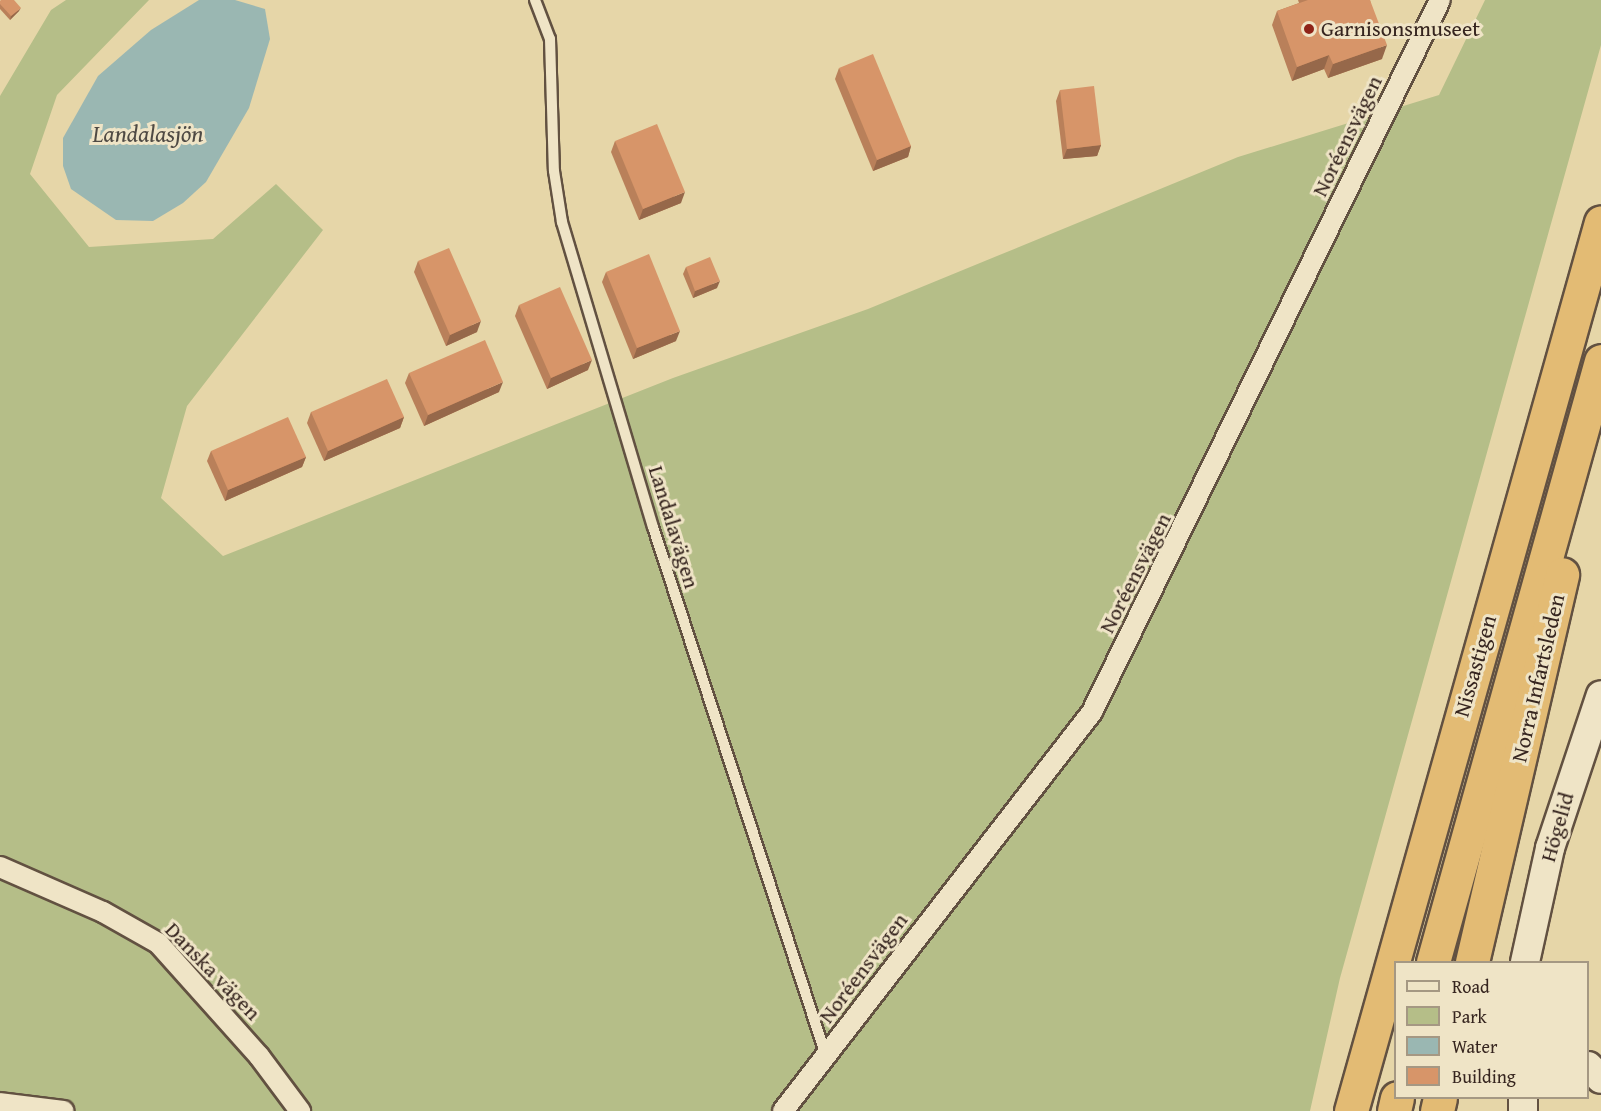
<!DOCTYPE html>
<html>
<head>
<meta charset="utf-8">
<style>
  body { margin:0 }
  #map { position:relative; width:1601px; height:1111px; overflow:hidden; background:#e6d6a8; font-family:"Gentium Book Plus",serif }
  div>[style] { position:absolute }
  [style*='--x'] { left:calc(var(--x)*1px); top:calc(var(--y)*1px); width:calc(var(--w)*1px); rotate:calc(var(--a)*1deg) }
  .green>* { inset:0; background:#b5be88 }
  .water>* { inset:0; background:#9ab7b2 }
  .roads { filter:drop-shadow(2px 0 #625141) drop-shadow(-2px 0 #625141) drop-shadow(0 2px #625141) drop-shadow(0 -2px #625141) }
  .lane>* { height:10px; margin:-5px; padding:0 5px; transform-origin:5px; border-radius:5px; background:#efe4c6 }
  .street>* { height:20px; margin:-10px; padding:0 10px; transform-origin:10px; border-radius:10px; background:#efe4c6 }
  .secondary>* { height:28px; margin:-14px; padding:0 14px; transform-origin:14px; border-radius:14px; background:#efe4c6 }
  .highway>* { height:33px; margin:-16.5px; padding:0 16.5px; transform-origin:16.5px; border-radius:16.5px; background:#e3bb74 }
  .wall>* { inset:0; background:#b9805a }
  .shaded-wall>* { inset:0; background:#96684a }
  .building>* { inset:0; background:#d79569 }
  .dots>* { width:16px; height:16px; translate:-50% -50%; box-sizing:border-box; border:3px solid #efe4c6; border-radius:50% }
  span { translate:-50% -50%; white-space:nowrap; text-align:center; line-height:1.15; -webkit-text-stroke:6px #efe4c6; paint-order:stroke }
  .poi-label { font-size:22px; color:#36251f }
  .left { translate:0 -50%; text-align:left }
  .street-label { font-size:22px; color:#36251f }
  .water-label { font-size:24px; color:#4f4a44; font-style:italic }
  .legend { position:absolute; left:1394px; top:961px; width:195px; height:138px; box-sizing:border-box; background:#efe4c6; border:2px solid #a59883; margin:0; padding:8px 10px; list-style:none; font-size:18px; color:#36251f }
  .legend li { display:flex; align-items:center; gap:12px; height:30px }
  .legend b { width:30px; border:2px solid #a59883 }
</style>
</head>
<body>
<div id="map">
  <div class="green">
    <i style="clip-path:polygon(66px 0,149px 0,57px 95px,30px 174px,89px 247px,213px 239px,276px 184px,323px 230px,187px 406px,161px 498px,223px 556px,673px 378px,868px 309px,1238px 157px,1439px 95px,1485px 0,1601px 0,1601px 45px,1340px 978px,1310px 1111px,0 1111px,0 96px,51px 10px)"></i>
  </div>
  <div class="water">
    <i style="clip-path:polygon(199px 0,235px 0,265px 9px,270px 39px,249px 108px,206px 182px,183px 203px,153px 221px,116px 220px,71px 189px,63px 166px,63px 138px,98px 76px,151px 30px)"></i>
  </div>
  <div class="roads">
    <div class="lane">
      <i style="--x:535;--y:0;--w:42;--a:69"></i>
      <i style="--x:550;--y:39;--w:132;--a:88.3"></i>
      <i style="--x:554;--y:171;--w:52;--a:81.1"></i>
      <i style="--x:562;--y:222;--w:318;--a:73.4"></i>
      <i style="--x:653;--y:527;--w:557;--a:71.89"></i>
    </div>
    <div class="street">
      <i style="--x:0;--y:867;--w:112;--a:23.6"></i>
      <i style="--x:103;--y:912;--w:63;--a:29.4"></i>
      <i style="--x:158;--y:943;--w:152;--a:48.2"></i>
      <i style="--x:259;--y:1056;--w:69;--a:53.3"></i>
      <i style="--x:0;--y:1103;--w:64;--a:7.1"></i>
      <i style="--x:783;--y:1111;--w:505;--a:-52.24"></i>
      <i style="--x:1092;--y:712;--w:792;--a:-63.95"></i>
    </div>
    <div class="secondary">
      <i style="--x:1525;--y:962;--w:117;--a:-77.6"></i>
      <i style="--x:1550;--y:848;--w:161;--a:-71.6"></i>
      <i style="--x:1588;--y:1066;--w:18;--a:45"></i>
      <i style="--x:1523;--y:1111;--w:13;--a:-90"></i>
    </div>
    <div class="highway">
      <i style="--x:1433;--y:962;--w:624;--a:-74.38"></i>
      <i style="--x:1472;--y:962;--w:398;--a:-76.9"></i>
      <i style="--x:1351;--y:1111;--w:923;--a:-74.29"></i>
      <i style="--x:1394;--y:1111;--w:13;--a:-77"></i>
      <i style="--x:1437;--y:1111;--w:13;--a:-77"></i>
    </div>
  </div>
  <div class="wall">
    <i style="clip-path:polygon(1298px 0,1370px 0,1382px 59px,1328px 78px,1324px 69px,1292px 81px,1272px 25px,1277px 11px,1299px 3px)"></i>
    <i style="clip-path:polygon(0 1px,19px 11px,10px 20px,0 9px)"></i>
    <i style="clip-path:polygon(839px 68px,911px 146px,908px 157px,873px 171px,835px 79px)"></i>
    <i style="clip-path:polygon(1060px 90px,1101px 145px,1097px 156px,1063px 159px,1056px 101px)"></i>
    <i style="clip-path:polygon(615px 141px,681px 203px,639px 220px,611px 152px)"></i>
    <i style="clip-path:polygon(418px 261px,477px 332px,446px 346px,414px 272px)"></i>
    <i style="clip-path:polygon(686px 267px,717px 288px,693px 298px,683px 274px)"></i>
    <i style="clip-path:polygon(606px 272px,676px 341px,633px 359px,602px 282px)"></i>
    <i style="clip-path:polygon(519px 305px,588px 370px,547px 389px,515px 316px)"></i>
    <i style="clip-path:polygon(409px 373px,499px 392px,424px 426px,405px 383px)"></i>
    <i style="clip-path:polygon(311px 412px,404px 417px,400px 428px,324px 461px,307px 423px)"></i>
    <i style="clip-path:polygon(211px 451px,306px 457px,302px 467px,225px 501px,207px 461px)"></i>
  </div>
  <div class="shaded-wall">
    <i style="clip-path:polygon(21px 8px,19px 11px,10px 20px,11px 16px)"></i>
    <i style="clip-path:polygon(1387px 45px,1382px 59px,1328px 78px,1333px 64px)"></i>
    <i style="clip-path:polygon(1329px 55px,1324px 69px,1292px 81px,1297px 67px)"></i>
    <i style="clip-path:polygon(1101px 145px,1097px 156px,1063px 159px,1067px 149px)"></i>
    <i style="clip-path:polygon(911px 146px,908px 157px,873px 171px,877px 160px)"></i>
    <i style="clip-path:polygon(685px 192px,681px 203px,639px 220px,643px 209px)"></i>
    <i style="clip-path:polygon(720px 281px,717px 288px,693px 298px,695px 291px)"></i>
    <i style="clip-path:polygon(481px 321px,477px 332px,446px 346px,450px 335px)"></i>
    <i style="clip-path:polygon(680px 331px,676px 341px,633px 359px,637px 348px)"></i>
    <i style="clip-path:polygon(592px 360px,588px 370px,547px 389px,551px 378px)"></i>
    <i style="clip-path:polygon(503px 382px,499px 392px,424px 426px,428px 415px)"></i>
    <i style="clip-path:polygon(404px 417px,400px 428px,324px 461px,328px 451px)"></i>
    <i style="clip-path:polygon(306px 457px,302px 467px,225px 501px,228px 490px)"></i>
  </div>
  <div class="building">
    <i style="clip-path:polygon(1px 0,14px 0,21px 8px,11px 16px,0 4px,0 1px)"></i>
    <i style="clip-path:polygon(1308px 0,1370px 0,1387px 45px,1333px 64px,1329px 55px,1297px 67px,1277px 11px)"></i>
    <i style="clip-path:polygon(873px 54px,911px 146px,877px 160px,839px 68px)"></i>
    <i style="clip-path:polygon(1094px 86px,1101px 145px,1067px 149px,1060px 90px)"></i>
    <i style="clip-path:polygon(657px 124px,685px 192px,643px 209px,615px 141px)"></i>
    <i style="clip-path:polygon(449px 248px,481px 321px,450px 335px,418px 261px)"></i>
    <i style="clip-path:polygon(649px 254px,680px 331px,637px 348px,606px 272px)"></i>
    <i style="clip-path:polygon(710px 257px,720px 281px,695px 291px,686px 267px)"></i>
    <i style="clip-path:polygon(560px 287px,592px 360px,551px 378px,519px 305px)"></i>
    <i style="clip-path:polygon(485px 340px,503px 382px,428px 415px,409px 373px)"></i>
    <i style="clip-path:polygon(387px 379px,404px 417px,328px 451px,311px 412px)"></i>
    <i style="clip-path:polygon(288px 417px,306px 457px,228px 490px,211px 451px)"></i>
  </div>
  <div class="dots">
    <i style="left:1309px;top:29px;background:#8f2418"></i>
  </div>
  <div class="poi-label">
    <span class="left" style="left:1321px;top:29px">Garnisonsmuseet</span>
  </div>
  <div class="street-label">
    <span style="left:1347px;top:136px;rotate:-64deg">Noréensvägen</span>
    <span style="left:674px;top:527px;rotate:73deg">Landalavägen</span>
    <span style="left:1135px;top:573px;rotate:-63deg">Noréensvägen</span>
    <span style="left:1475px;top:666px;rotate:-74deg">Nissastigen</span>
    <span style="left:1538px;top:678px;rotate:-77deg">Norra Infartsleden</span>
    <span style="left:1557px;top:827px;rotate:-74deg">Högelid</span>
    <span style="left:863px;top:968px;rotate:-53deg">Noréensvägen</span>
    <span style="left:213px;top:971px;rotate:46deg">Danska vägen</span>
  </div>
  <div class="water-label">
    <span style="left:148px;top:134px">Landalasjön</span>
  </div>
  <ul class="legend">
  <li><b style="height:8px;background:#efe4c6"></b>Road</li>
  <li><b style="height:16px;background:#b5be88"></b>Park</li>
  <li><b style="height:16px;background:#9ab7b2"></b>Water</li>
  <li><b style="height:16px;background:#d79569"></b>Building</li>
  </ul>
</div>
</body>
</html>
